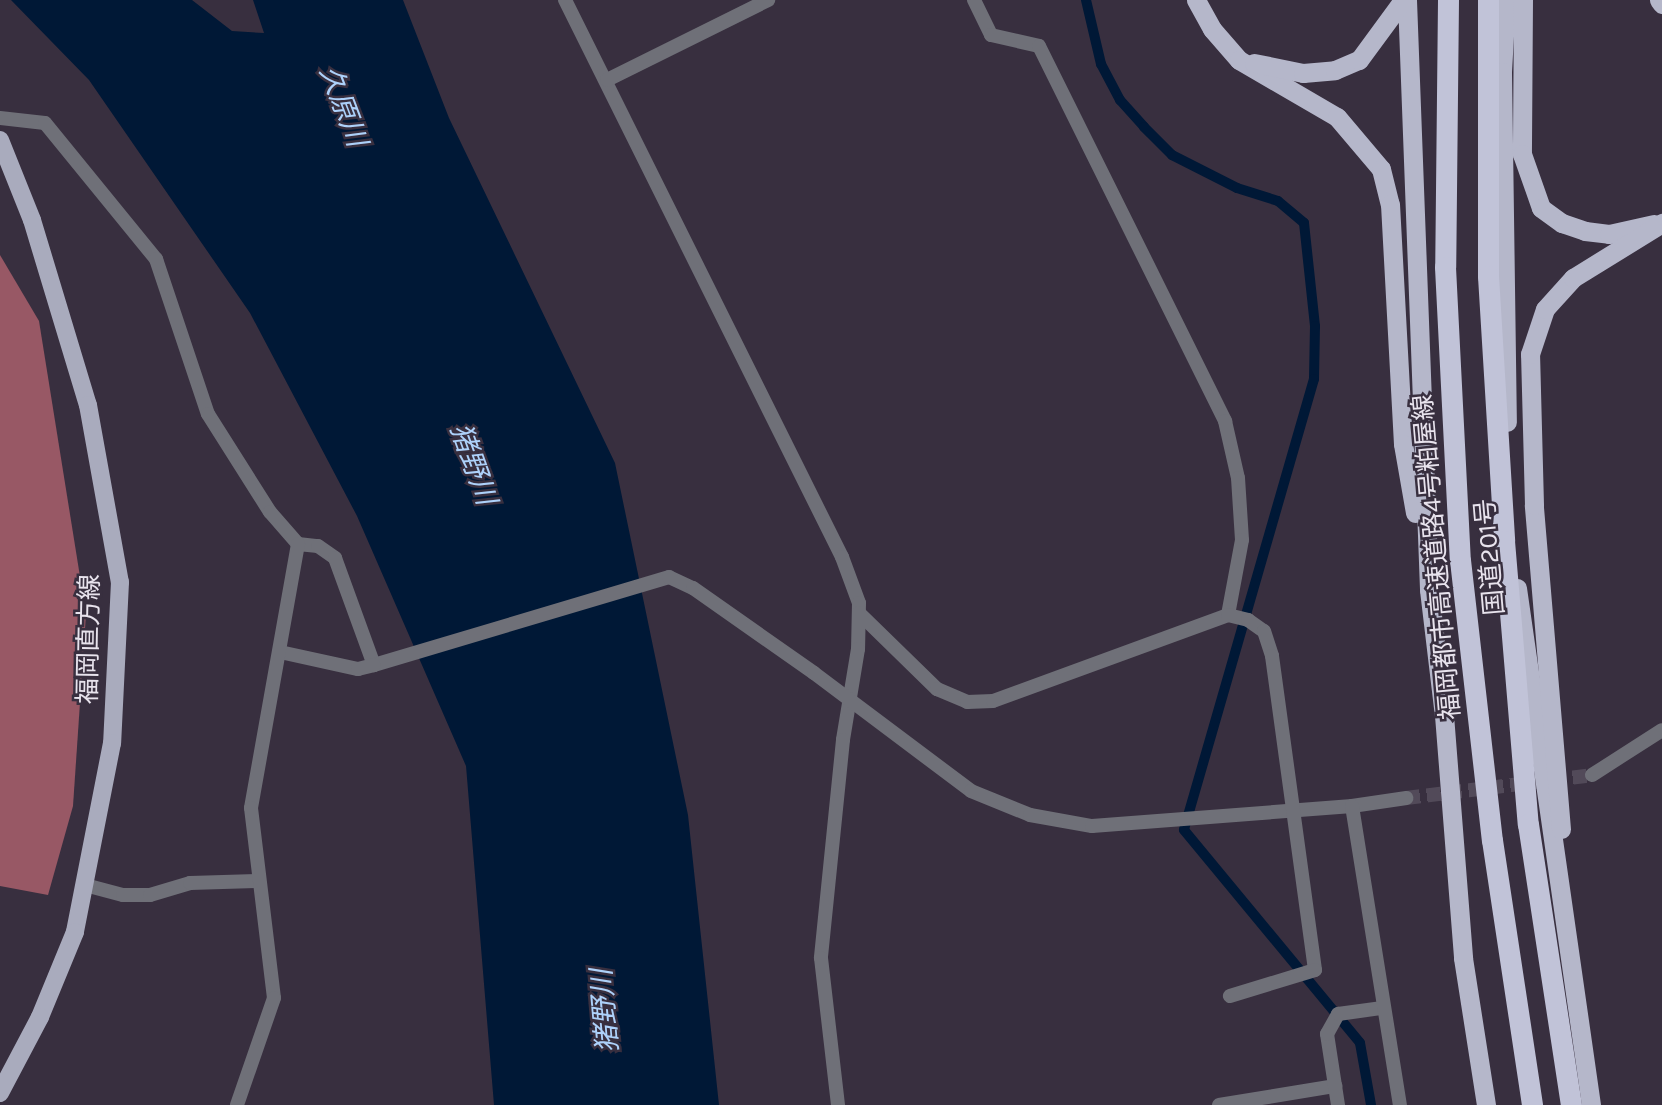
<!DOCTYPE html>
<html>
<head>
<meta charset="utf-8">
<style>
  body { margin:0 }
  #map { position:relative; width:1662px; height:1105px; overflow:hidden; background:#382f3f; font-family:Karla,"Noto Sans JP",sans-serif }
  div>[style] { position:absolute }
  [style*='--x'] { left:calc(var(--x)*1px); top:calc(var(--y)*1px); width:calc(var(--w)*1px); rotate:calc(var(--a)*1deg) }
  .forest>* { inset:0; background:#985865 }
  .water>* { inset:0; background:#001836 }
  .stream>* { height:10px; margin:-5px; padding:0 5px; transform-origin:5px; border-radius:5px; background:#001836 }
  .minor-tunnel>* { height:14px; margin-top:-7px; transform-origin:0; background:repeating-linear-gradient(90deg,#524a59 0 14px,transparent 0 21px) }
  .service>* { height:14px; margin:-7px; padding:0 7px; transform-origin:7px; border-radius:7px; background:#6f7078 }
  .minor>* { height:14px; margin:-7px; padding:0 7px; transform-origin:7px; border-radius:7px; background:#6f7078 }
  .tertiary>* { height:14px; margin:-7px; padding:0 7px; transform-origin:7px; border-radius:7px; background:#6f7078 }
  .primary>* { height:18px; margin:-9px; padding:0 9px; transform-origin:9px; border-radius:9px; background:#a9abbd }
  .trunk>* { height:19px; margin:-9.5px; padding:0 9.5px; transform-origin:9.5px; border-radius:9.5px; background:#b5b7ca }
  .motorway>* { height:21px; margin:-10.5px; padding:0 10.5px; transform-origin:10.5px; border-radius:10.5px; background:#c1c3d8 }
  span { translate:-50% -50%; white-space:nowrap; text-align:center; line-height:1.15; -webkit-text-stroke:5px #382f3f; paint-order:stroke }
  .street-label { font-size:26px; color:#e8e3ed }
  .water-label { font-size:28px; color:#add1fa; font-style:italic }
</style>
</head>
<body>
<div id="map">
  <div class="forest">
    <i style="clip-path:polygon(0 255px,39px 321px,86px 614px,73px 806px,48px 895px,0 886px)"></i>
  </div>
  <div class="water">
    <i style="clip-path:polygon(11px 0,192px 0,232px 31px,264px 33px,253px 0,403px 0,449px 118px,615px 463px,688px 815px,719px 1105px,494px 1105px,466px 766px,357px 516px,250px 313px,89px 80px)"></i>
  </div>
  <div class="stream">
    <i style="--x:1086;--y:0;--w:66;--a:76.8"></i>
    <i style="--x:1101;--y:64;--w:41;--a:62.2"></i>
    <i style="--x:1120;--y:100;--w:36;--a:48"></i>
    <i style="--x:1144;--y:127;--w:40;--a:45"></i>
    <i style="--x:1172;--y:155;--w:73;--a:26.9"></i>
    <i style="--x:1237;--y:188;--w:43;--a:17.6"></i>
    <i style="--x:1278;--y:201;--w:34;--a:40"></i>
    <i style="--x:1304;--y:223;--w:104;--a:83.9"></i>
    <i style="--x:1315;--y:326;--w:53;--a:91.1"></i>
    <i style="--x:1314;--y:379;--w:469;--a:106.1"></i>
    <i style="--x:1184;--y:830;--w:276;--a:50.4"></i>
    <i style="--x:1360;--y:1043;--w:63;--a:79.9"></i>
  </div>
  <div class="minor-tunnel">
    <i style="--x:1406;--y:798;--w:187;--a:-7"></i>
  </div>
  <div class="service">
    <i style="--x:565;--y:0;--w:622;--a:63.56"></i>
    <i style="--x:842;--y:557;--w:49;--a:69.7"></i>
    <i style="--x:859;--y:603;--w:46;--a:91.2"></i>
    <i style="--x:858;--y:649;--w:92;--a:99.4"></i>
    <i style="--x:843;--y:740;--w:219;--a:95.8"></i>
    <i style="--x:821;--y:958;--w:148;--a:83.4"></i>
    <i style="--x:974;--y:0;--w:39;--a:64"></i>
    <i style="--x:991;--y:35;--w:49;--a:12.9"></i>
    <i style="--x:1039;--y:46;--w:419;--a:63.6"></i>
    <i style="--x:1225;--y:421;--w:58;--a:77.2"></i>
    <i style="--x:1238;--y:478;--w:62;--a:86.3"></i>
    <i style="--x:1242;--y:540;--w:76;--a:100.6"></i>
    <i style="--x:607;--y:80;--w:180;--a:-26.4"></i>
    <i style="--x:298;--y:544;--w:20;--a:6"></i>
    <i style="--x:318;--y:546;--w:21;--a:35"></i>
    <i style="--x:335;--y:558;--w:114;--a:70"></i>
    <i style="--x:374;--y:665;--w:308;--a:-16.6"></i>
    <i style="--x:669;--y:577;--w:26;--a:25"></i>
    <i style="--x:693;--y:588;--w:148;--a:35.1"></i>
    <i style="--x:814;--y:673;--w:196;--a:36.9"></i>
    <i style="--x:971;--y:791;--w:64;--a:22.1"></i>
    <i style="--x:1030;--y:815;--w:63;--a:10.1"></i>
    <i style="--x:1092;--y:826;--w:261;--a:-4.4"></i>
    <i style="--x:859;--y:613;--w:109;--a:44.3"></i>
    <i style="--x:937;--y:689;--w:33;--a:23"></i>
    <i style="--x:967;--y:702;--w:26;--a:-2"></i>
    <i style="--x:993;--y:701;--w:250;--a:-20.1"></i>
    <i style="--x:1228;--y:615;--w:21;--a:14"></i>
    <i style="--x:1248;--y:620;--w:19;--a:35"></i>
    <i style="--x:1264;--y:631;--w:26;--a:72"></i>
    <i style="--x:1272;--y:656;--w:317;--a:82.2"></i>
    <i style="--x:1315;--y:970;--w:89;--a:163"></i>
    <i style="--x:280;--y:652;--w:80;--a:12.3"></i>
    <i style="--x:358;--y:669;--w:16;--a:-14"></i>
    <i style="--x:85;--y:885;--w:39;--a:15"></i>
    <i style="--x:123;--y:895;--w:27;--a:0"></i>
    <i style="--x:150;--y:895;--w:42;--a:-16.7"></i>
    <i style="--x:190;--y:883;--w:68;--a:-1.7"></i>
    <i style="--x:1219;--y:1105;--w:118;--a:-9.3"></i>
    <i style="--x:1338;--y:1105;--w:72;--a:-98.8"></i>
    <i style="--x:1327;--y:1034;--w:23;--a:-61"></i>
    <i style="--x:1338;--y:1014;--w:43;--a:-7.9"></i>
  </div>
  <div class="minor">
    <i style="--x:0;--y:118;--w:45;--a:6.3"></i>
    <i style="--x:45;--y:123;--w:176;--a:50.8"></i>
    <i style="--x:156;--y:259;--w:163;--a:71.5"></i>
    <i style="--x:208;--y:414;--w:116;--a:57.7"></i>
    <i style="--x:270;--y:512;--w:43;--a:48.8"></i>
    <i style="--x:298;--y:544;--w:268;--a:100.1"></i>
    <i style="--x:251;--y:808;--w:191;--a:83.1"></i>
    <i style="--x:274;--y:998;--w:113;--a:109.1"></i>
    <i style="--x:1592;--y:775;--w:83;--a:-32.7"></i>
    <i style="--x:1352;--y:806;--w:55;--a:-8.4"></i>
  </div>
  <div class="tertiary">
    <i style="--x:1352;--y:806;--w:303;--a:80.9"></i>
  </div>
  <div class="primary">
    <i style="--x:0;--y:140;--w:86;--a:68.2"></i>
    <i style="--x:32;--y:220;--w:193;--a:73.2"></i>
    <i style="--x:88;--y:405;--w:180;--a:79.8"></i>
    <i style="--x:120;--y:582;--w:161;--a:92.8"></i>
    <i style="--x:112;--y:743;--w:193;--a:101.1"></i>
    <i style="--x:75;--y:932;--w:92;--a:112.4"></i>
    <i style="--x:40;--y:1017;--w:86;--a:117.8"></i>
  </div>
  <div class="trunk">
    <i style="--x:1196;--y:0;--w:33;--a:61"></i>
    <i style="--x:1212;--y:29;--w:41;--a:48.9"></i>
    <i style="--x:1239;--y:60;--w:113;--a:30.2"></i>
    <i style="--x:1337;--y:117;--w:68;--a:49.8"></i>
    <i style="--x:1381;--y:169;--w:36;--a:76"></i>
    <i style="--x:1390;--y:204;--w:240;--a:86.9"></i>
    <i style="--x:1403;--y:444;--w:70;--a:80.1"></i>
    <i style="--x:1407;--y:0;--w:590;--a:87.86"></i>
    <i style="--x:1429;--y:590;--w:126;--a:83.2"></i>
    <i style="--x:1444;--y:715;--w:244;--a:85.5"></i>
    <i style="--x:1463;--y:958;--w:149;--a:81.1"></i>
    <i style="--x:1506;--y:0;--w:72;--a:93.2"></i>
    <i style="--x:1502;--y:72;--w:350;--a:89.2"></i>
    <i style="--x:1523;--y:0;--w:154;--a:90.4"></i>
    <i style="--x:1522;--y:154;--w:57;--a:70.6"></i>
    <i style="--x:1541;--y:208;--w:26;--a:36"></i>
    <i style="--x:1562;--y:223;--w:24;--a:19"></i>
    <i style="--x:1585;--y:231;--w:24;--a:7"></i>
    <i style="--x:1609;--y:234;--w:46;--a:-12.5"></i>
    <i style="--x:1659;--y:0;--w:5;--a:53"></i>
    <i style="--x:1254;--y:63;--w:50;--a:11.5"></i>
    <i style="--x:1303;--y:73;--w:32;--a:-5"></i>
    <i style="--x:1335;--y:70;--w:26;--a:-23"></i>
    <i style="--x:1359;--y:60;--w:74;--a:-53.7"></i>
    <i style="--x:1517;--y:588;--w:522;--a:81.85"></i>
    <i style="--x:1561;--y:829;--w:325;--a:-94.8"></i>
    <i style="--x:1534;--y:505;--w:151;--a:-91.5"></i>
    <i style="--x:1530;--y:354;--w:47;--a:-71.6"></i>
    <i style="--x:1545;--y:309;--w:42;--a:-47.9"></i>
    <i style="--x:1573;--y:278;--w:105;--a:-31.7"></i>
  </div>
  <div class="motorway">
    <i style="--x:1448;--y:0;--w:267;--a:90.6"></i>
    <i style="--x:1445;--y:267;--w:293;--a:87.1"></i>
    <i style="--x:1460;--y:560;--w:282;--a:83.5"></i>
    <i style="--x:1492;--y:840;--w:268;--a:81.4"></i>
    <i style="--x:1488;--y:0;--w:276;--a:90"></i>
    <i style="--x:1488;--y:276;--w:265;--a:86.5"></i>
    <i style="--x:1504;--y:541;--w:284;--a:85.2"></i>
    <i style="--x:1528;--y:824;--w:284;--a:81.3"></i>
  </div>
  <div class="street-label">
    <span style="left:1437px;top:557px;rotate:-95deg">福岡都市高速道路4号粕屋線</span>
    <span style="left:1490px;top:557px;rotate:-95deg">国道201号</span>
    <span style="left:89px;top:639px;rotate:-89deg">福岡直方線</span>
  </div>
  <div class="water-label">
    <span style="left:343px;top:106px;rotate:69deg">久原川</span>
    <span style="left:473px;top:464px;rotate:70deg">猪野川</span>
    <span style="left:605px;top:1011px;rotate:-95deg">猪野川</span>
  </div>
</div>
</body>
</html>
